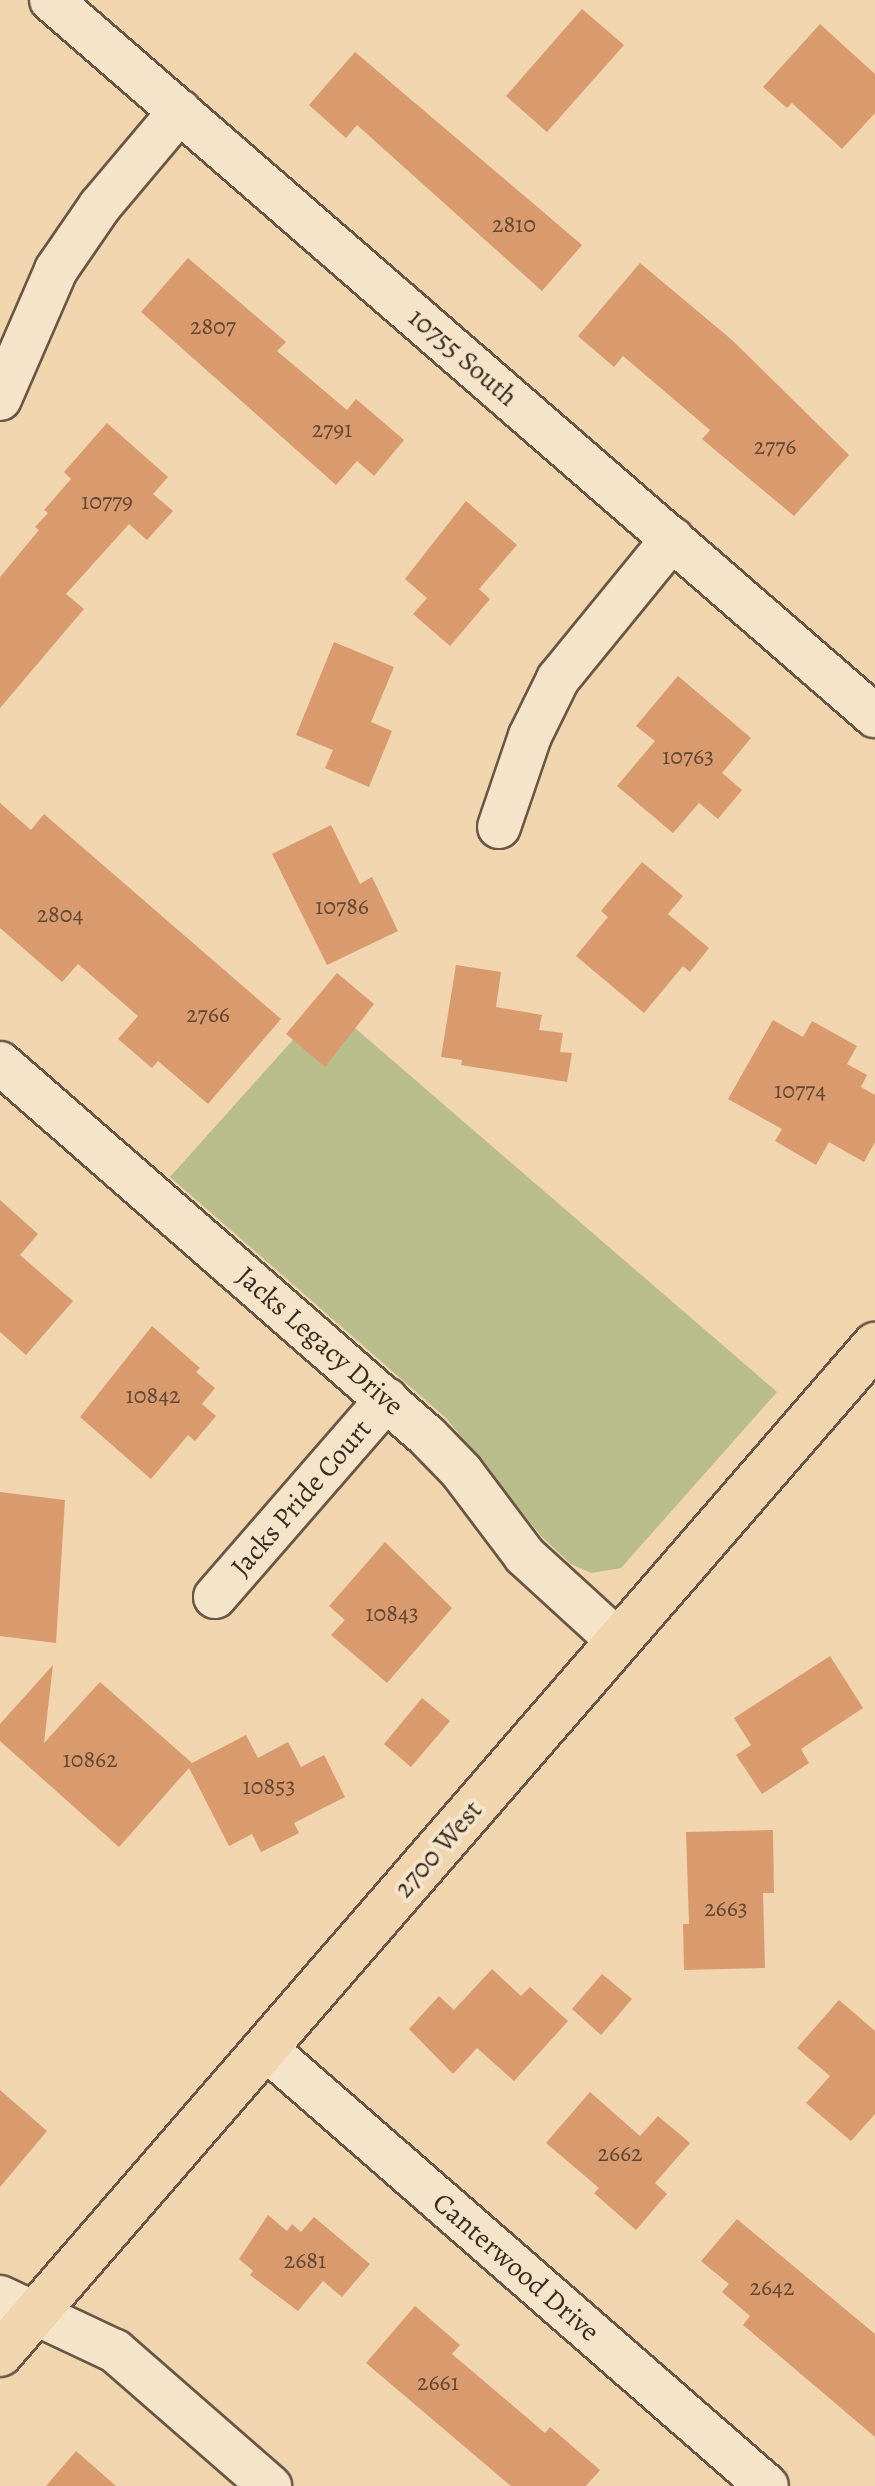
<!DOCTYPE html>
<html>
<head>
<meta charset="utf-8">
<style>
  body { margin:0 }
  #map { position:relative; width:875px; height:2486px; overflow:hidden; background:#f1d5ae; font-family:Alegreya,serif }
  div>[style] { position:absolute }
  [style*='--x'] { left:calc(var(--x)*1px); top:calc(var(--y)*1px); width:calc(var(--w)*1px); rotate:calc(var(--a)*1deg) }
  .green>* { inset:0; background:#b9bd8b }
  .building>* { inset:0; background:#d99a6e }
  .roads { filter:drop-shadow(2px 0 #675744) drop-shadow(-2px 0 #675744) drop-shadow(0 2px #675744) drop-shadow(0 -2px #675744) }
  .minor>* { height:42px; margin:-21px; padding:0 21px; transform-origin:21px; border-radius:21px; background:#f6e4ca }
  .major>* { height:44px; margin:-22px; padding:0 22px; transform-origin:22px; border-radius:22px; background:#f1d5ae }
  span { translate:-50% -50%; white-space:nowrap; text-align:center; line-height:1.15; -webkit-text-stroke:8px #f6e4ca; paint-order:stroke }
  .number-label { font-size:24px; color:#614834 }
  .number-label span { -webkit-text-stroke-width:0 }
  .street-label { font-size:28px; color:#392d20 }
</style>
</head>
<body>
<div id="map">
  <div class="green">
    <i style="clip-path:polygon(326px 1003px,777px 1392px,621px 1568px,591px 1573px,571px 1564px,542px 1537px,446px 1418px,170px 1177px)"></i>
  </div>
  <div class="building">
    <i style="clip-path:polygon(582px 9px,624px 45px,547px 132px,506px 96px)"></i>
    <i style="clip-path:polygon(820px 24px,875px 74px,875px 113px,842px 149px,792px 103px,787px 108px,763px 87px)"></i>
    <i style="clip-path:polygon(355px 52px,582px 245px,542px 291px,357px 125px,346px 138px,309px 105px)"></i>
    <i style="clip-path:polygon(188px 258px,286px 342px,277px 351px,347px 410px,356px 399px,404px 440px,374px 476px,357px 461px,336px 485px,141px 312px)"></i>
    <i style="clip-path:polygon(640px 263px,732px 340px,849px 455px,794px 516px,702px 439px,710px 430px,623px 356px,614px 367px,578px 336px)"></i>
    <i style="clip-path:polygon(107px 423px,168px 477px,153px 494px,173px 511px,147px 540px,129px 524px,66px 594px,84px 609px,0 708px,0 577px,39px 530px,35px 527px,48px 513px,44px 510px,71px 479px,64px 472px)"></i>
    <i style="clip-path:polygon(466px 501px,517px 545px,479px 589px,490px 599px,450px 646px,413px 614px,427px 598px,405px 579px)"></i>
    <i style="clip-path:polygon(334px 642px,394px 667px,371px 722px,392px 731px,369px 787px,325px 768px,333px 750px,296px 735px)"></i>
    <i style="clip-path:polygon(678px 676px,751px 738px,722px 773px,742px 790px,718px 819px,699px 803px,673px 833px,617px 786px,655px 741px,636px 726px)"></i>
    <i style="clip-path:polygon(0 803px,31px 830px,44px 814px,281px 1019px,208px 1104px,158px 1061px,152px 1068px,118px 1039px,138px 1016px,78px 964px,62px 982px,0 928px)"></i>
    <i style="clip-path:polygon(331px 825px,360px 884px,372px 877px,398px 931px,327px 965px,272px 854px)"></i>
    <i style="clip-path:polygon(642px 862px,683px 896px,668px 914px,709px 948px,690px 972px,683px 966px,644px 1013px,576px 956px,608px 917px,601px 911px)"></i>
    <i style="clip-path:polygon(456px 965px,501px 972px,496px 1007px,542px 1015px,539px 1030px,563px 1033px,560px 1052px,572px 1053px,567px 1082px,461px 1065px,462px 1060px,441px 1057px)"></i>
    <i style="clip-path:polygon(337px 973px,374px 1004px,325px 1067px,286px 1034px)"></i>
    <i style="clip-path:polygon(773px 1020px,803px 1037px,812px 1021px,857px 1046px,847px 1064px,867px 1075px,861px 1087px,875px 1095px,875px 1142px,864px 1162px,829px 1142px,816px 1165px,775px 1141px,782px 1129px,728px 1099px)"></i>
    <i style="clip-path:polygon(0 1200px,38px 1234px,20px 1255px,73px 1301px,26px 1355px,0 1332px)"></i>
    <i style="clip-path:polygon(152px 1326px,200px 1368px,196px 1372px,215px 1388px,202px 1404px,216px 1416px,195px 1441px,188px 1435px,151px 1479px,80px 1417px)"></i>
    <i style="clip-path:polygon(0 1492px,65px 1500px,56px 1643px,0 1636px)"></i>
    <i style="clip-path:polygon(385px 1542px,452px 1608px,387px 1683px,331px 1635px,345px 1620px,329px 1606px)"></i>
    <i style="clip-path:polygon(830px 1656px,863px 1708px,801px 1749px,809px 1763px,762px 1794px,736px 1755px,751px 1745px,734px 1718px)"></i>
    <i style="clip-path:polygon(53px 1665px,44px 1743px,100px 1682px,192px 1763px,246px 1735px,258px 1758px,288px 1742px,301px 1767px,324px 1755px,345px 1797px,294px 1823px,299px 1833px,261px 1852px,252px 1834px,229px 1846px,189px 1768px,119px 1847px,0 1741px,0 1724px)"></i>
    <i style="clip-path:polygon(422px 1698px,450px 1721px,411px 1767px,384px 1744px)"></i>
    <i style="clip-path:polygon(773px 1830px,774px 1893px,763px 1893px,765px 1968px,684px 1970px,683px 1924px,689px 1924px,686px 1832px)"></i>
    <i style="clip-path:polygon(492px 1969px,521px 1996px,530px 1987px,568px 2021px,514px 2081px,477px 2048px,453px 2074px,409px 2029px,439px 1996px,454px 2010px)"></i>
    <i style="clip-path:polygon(602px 1974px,632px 1999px,601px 2035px,572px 2009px)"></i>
    <i style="clip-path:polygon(839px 2000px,875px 2031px,875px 2114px,851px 2141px,806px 2103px,830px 2076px,797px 2048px)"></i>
    <i style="clip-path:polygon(0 2090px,47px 2131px,0 2187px)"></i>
    <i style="clip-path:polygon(590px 2092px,640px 2136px,658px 2116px,690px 2143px,655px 2183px,667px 2194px,636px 2230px,594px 2193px,599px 2188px,546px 2143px)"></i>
    <i style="clip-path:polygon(268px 2215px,287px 2231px,292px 2224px,301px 2232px,314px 2217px,370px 2264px,342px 2297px,323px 2281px,298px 2311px,250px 2275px,253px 2271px,239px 2259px)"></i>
    <i style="clip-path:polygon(737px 2219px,875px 2334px,875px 2437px,743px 2325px,750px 2316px,722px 2292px,729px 2284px,701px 2261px)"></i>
    <i style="clip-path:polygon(415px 2306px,460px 2345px,452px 2354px,545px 2433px,550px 2427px,600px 2470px,586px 2486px,511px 2486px,366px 2363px)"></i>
    <i style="clip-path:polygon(76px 2451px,116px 2486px,46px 2486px)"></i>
  </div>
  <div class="roads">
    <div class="minor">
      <i style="--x:51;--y:0;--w:1092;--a:40.99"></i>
      <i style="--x:0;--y:399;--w:141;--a:-66.5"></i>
      <i style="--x:56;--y:270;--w:78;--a:-55.5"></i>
      <i style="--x:100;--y:206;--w:124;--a:-49.9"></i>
      <i style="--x:499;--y:827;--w:96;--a:-71.2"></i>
      <i style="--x:530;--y:736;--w:64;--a:-63.8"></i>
      <i style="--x:558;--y:679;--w:181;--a:-50.8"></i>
      <i style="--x:0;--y:1063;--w:567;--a:41.14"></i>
      <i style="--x:427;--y:1436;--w:49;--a:45.8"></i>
      <i style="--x:461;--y:1471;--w:106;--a:53"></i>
      <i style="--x:525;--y:1556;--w:126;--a:42.4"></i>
      <i style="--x:215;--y:1597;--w:262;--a:-49"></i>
      <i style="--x:265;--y:2048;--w:666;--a:41.11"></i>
      <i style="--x:0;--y:2297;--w:127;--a:25.2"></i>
      <i style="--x:115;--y:2351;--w:206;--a:41.1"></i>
    </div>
    <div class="major">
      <i style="--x:0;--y:2354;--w:1336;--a:-49.07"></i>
    </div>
  </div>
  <div class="number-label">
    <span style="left:514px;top:225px">2810</span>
    <span style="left:213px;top:327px">2807</span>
    <span style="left:332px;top:430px">2791</span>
    <span style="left:775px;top:447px">2776</span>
    <span style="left:107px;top:502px">10779</span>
    <span style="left:688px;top:757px">10763</span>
    <span style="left:342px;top:907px">10786</span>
    <span style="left:60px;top:915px">2804</span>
    <span style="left:208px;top:1015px">2766</span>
    <span style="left:800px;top:1091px">10774</span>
    <span style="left:153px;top:1396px">10842</span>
    <span style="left:392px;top:1614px">10843</span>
    <span style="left:90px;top:1760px">10862</span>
    <span style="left:269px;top:1787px">10853</span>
    <span style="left:726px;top:1909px">2663</span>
    <span style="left:620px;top:2154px">2662</span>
    <span style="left:305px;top:2261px">2681</span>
    <span style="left:772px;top:2288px">2642</span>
    <span style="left:438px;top:2383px">2661</span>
  </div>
  <div class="street-label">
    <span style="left:463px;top:357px;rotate:41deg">10755 South</span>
    <span style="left:320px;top:1341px;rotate:41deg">Jacks Legacy Drive</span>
    <span style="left:301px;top:1498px;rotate:-49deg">Jacks Pride Court</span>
    <span style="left:438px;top:1849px;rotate:-49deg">2700 West</span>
    <span style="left:516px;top:2267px;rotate:41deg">Canterwood Drive</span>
  </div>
</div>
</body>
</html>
